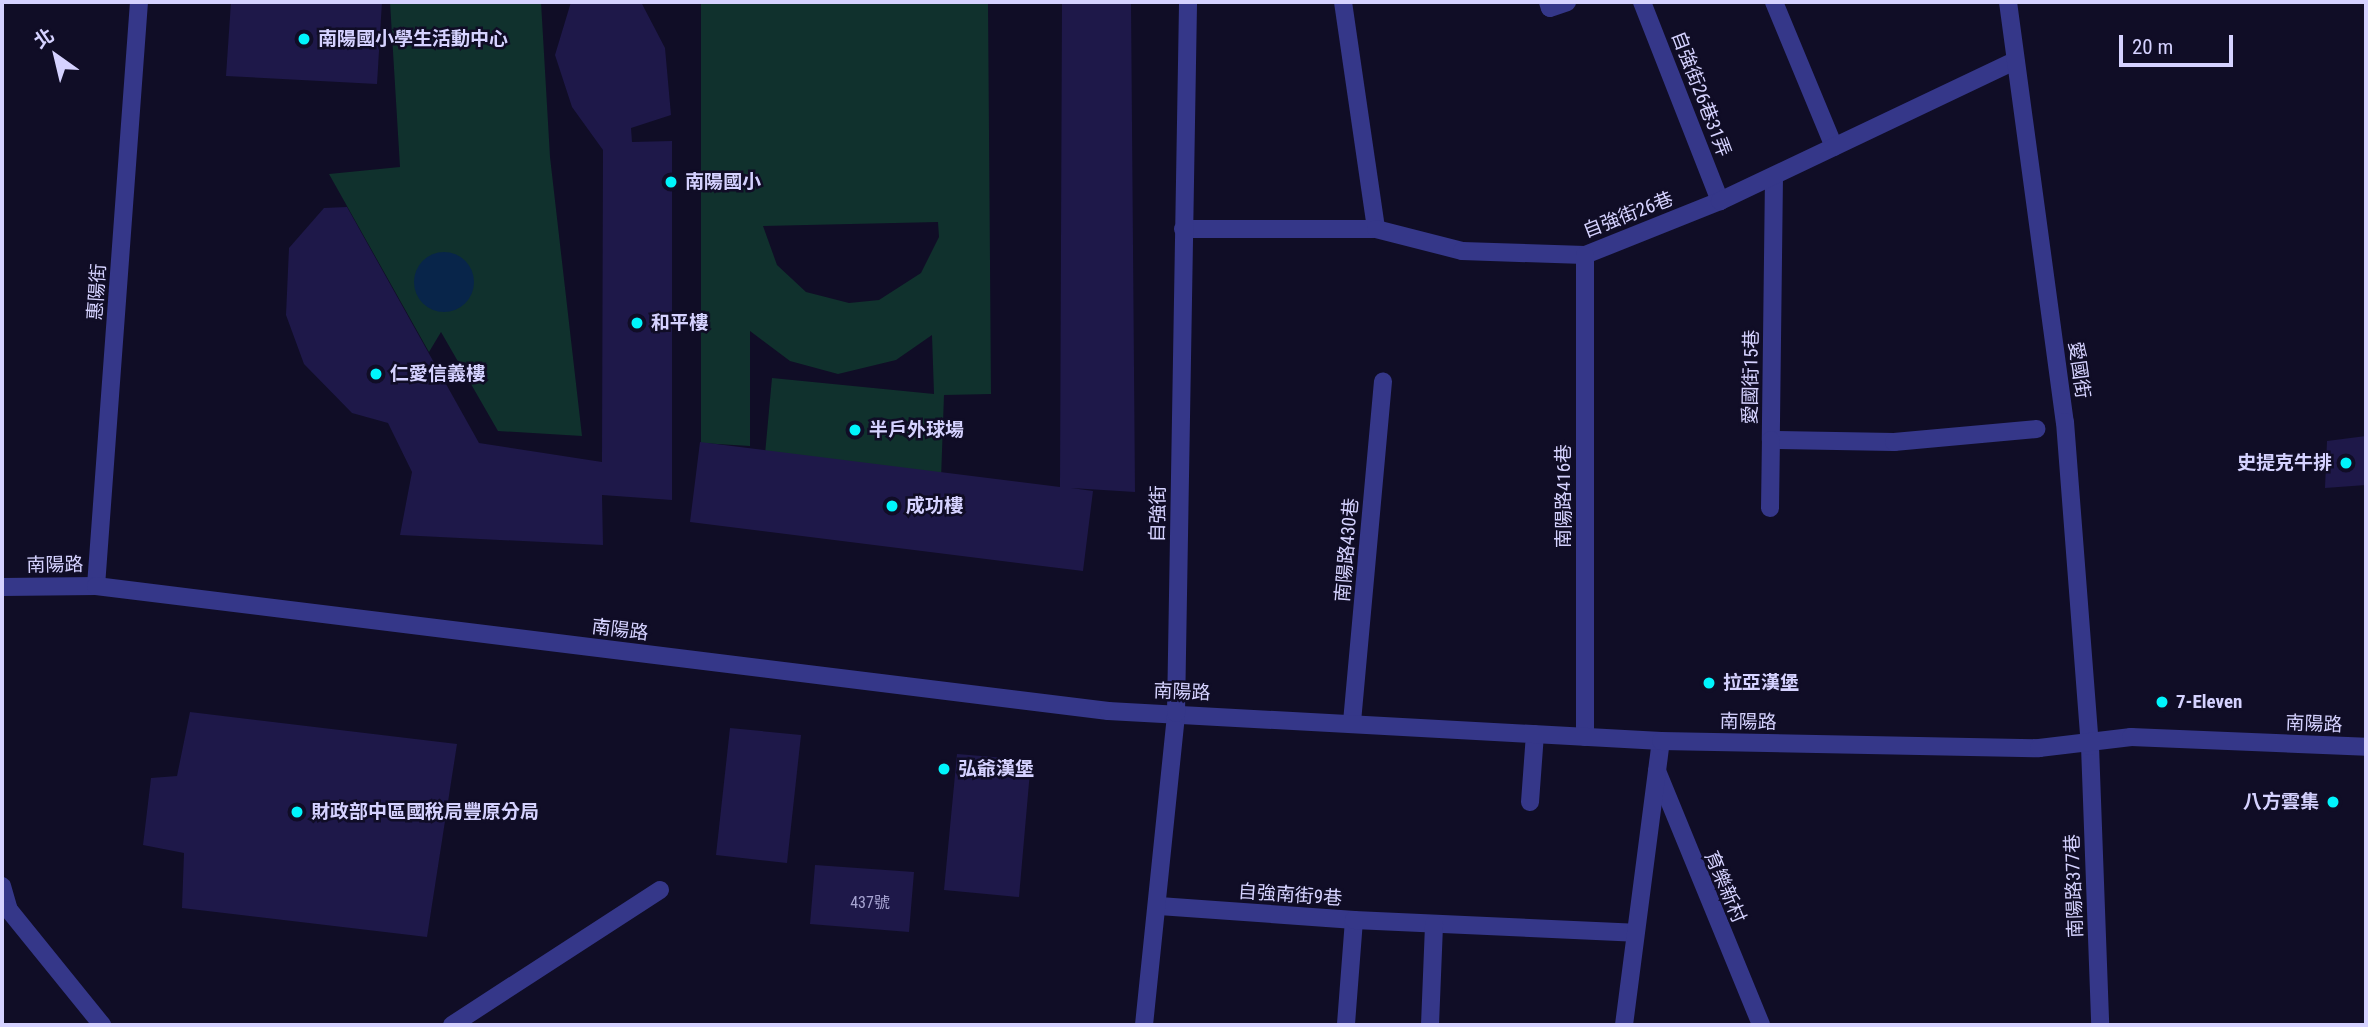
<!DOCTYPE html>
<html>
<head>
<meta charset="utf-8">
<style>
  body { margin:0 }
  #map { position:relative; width:2368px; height:1027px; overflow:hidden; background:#100d26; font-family:"Roboto Condensed","Noto Sans TC",sans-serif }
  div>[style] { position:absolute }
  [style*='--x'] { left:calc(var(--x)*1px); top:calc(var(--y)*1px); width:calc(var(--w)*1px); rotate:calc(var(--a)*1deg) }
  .green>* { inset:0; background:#10312d }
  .water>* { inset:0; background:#08254a }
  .round { border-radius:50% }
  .building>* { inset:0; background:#1e1849 }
  .lane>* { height:18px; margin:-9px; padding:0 9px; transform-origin:9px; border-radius:9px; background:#353789 }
  .street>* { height:18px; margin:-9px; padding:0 9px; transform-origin:9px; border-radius:9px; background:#353789 }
  .dots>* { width:19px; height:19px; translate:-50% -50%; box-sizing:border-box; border:4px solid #100d26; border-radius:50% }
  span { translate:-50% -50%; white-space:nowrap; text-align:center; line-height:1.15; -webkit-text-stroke:5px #100d26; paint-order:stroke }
  .number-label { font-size:16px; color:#a7a4d2 }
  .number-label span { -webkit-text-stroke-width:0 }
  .poi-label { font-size:19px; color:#d5d2ff; font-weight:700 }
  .left { translate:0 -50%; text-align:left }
  .right { translate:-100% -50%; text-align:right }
  .street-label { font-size:19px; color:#d5d2ff }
  .frame { position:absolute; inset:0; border:4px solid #d5d2ff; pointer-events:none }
  .north { position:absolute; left:21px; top:21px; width:70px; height:70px; -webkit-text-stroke:5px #100d26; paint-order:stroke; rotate:326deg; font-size:19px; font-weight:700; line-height:28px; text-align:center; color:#d5d2ff }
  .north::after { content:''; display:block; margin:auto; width:24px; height:32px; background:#d5d2ff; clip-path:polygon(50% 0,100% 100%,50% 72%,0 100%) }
  .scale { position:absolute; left:2119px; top:35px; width:114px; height:32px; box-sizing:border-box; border:4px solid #d5d2ff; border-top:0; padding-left:9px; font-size:21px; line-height:24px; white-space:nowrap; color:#d5d2ff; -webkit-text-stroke:5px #100d26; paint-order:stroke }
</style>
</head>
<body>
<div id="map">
  <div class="green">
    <i style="clip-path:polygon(390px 2px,541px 2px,550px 157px,582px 436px,498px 431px,441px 332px,429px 352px,329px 174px,400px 167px)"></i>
    <i style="clip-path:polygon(evenodd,701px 2px,988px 2px,991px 394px,944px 395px,941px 479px,764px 465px,772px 378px,934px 394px,932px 335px,896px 360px,838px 374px,790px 361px,750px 331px,750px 446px,701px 443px,701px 2px,938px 222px,939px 237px,921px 273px,879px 300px,849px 303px,806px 292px,777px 265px,763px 226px,938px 222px)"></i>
  </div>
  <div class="water">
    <i class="round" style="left:414px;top:252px;width:60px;height:60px"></i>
  </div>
  <div class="building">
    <i style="clip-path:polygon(231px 2px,382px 2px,377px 84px,226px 76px)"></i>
    <i style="clip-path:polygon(571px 2px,641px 2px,665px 48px,671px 115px,631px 128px,632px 142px,672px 141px,672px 500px,602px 495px,603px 545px,400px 535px,412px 472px,388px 423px,352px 413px,304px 364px,286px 315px,289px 248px,324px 208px,347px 207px,479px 443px,602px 462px,603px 150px,572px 107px,555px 55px)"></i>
    <i style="clip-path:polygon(1062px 2px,1131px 2px,1135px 492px,1071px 488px,1093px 491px,1083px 571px,690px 522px,700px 442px,1060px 487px)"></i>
    <i style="clip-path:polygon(2366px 436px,2366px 485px,2325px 488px,2327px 441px)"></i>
    <i style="clip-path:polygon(190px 712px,457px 744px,427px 937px,182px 908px,184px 853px,143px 845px,151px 778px,177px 776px)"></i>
    <i style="clip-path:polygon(730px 728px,801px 735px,787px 863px,716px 855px)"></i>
    <i style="clip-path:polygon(957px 754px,1031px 760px,1019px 897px,944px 890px)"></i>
    <i style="clip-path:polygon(815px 865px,914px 872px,909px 932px,810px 924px)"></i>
  </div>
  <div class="lane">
    <i style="--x:1343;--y:2;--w:229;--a:81.7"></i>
    <i style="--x:1548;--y:2;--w:6;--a:72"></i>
    <i style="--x:1550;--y:8;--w:18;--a:-19"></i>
    <i style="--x:1642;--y:2;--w:214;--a:68.6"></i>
    <i style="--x:1774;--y:2;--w:157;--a:67.5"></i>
    <i style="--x:1774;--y:176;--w:264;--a:90.7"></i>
    <i style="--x:1771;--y:440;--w:123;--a:0.9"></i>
    <i style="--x:1894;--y:442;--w:143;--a:-5.2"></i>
    <i style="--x:1183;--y:229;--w:193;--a:0"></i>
    <i style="--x:1376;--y:229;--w:89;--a:14.3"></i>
    <i style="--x:1462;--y:251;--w:123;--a:1.9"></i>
    <i style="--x:1585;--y:255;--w:145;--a:-21.8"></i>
    <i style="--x:1720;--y:201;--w:327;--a:-25.4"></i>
    <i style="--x:1770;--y:508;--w:68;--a:-89.2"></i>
    <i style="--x:1352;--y:722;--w:342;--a:-84.8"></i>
    <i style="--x:1585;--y:737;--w:482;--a:-90"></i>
    <i style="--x:2090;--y:746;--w:279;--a:87.9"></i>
    <i style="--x:1657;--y:771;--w:274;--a:67.7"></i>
    <i style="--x:1530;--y:802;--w:68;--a:-85.8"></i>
    <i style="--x:2;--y:886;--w:25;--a:74"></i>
    <i style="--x:9;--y:910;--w:148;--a:51"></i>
    <i style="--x:1159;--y:906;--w:196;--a:4.1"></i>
    <i style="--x:1354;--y:920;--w:105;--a:94.4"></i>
    <i style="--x:1354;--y:920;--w:281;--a:2.6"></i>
    <i style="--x:1430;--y:1025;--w:101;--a:-87.7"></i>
    <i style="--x:1624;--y:1025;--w:286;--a:-82.6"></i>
  </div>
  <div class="street">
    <i style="--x:2008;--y:2;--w:424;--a:82.3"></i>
    <i style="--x:2065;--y:422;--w:325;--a:85.6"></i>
    <i style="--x:96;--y:586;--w:586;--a:-85.79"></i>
    <i style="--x:2;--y:587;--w:94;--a:-0.6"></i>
    <i style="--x:96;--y:586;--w:1020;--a:7.04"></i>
    <i style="--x:1108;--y:711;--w:554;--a:3.11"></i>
    <i style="--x:1661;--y:741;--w:378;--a:1.1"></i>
    <i style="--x:2039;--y:748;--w:93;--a:-6.8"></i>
    <i style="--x:2131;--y:737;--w:235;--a:2.4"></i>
    <i style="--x:452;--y:1025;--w:248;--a:-33"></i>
    <i style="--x:1144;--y:1025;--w:314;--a:-84.1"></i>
    <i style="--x:1176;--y:713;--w:711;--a:-89.03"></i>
  </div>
  <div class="dots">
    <i style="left:304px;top:39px;background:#00f5fd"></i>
    <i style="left:671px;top:182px;background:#00f5fd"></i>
    <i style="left:637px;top:323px;background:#00f5fd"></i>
    <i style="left:376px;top:374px;background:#00f5fd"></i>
    <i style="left:855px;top:430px;background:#00f5fd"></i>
    <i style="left:2346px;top:463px;background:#00f5fd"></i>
    <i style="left:892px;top:506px;background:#00f5fd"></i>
    <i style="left:1709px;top:683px;background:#00f5fd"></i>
    <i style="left:2162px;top:702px;background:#00f5fd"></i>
    <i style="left:944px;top:769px;background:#00f5fd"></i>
    <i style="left:2333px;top:802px;background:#00f5fd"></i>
    <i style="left:297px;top:812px;background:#00f5fd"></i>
  </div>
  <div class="number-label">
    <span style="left:870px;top:903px">437號</span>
  </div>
  <div class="poi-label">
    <span class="left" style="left:318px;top:39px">南陽國小學生活動中心</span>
    <span class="left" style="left:685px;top:182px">南陽國小</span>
    <span class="left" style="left:651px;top:323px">和平樓</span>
    <span class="left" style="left:390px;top:374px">仁愛信義樓</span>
    <span class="left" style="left:869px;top:430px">半戶外球場</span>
    <span class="right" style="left:2332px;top:463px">史提克牛排</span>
    <span class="left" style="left:906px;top:506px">成功樓</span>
    <span class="left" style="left:1723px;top:683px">拉亞漢堡</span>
    <span class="left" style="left:2176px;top:702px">7-Eleven</span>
    <span class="left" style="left:958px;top:769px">弘爺漢堡</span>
    <span class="right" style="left:2319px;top:802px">八方雲集</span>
    <span class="left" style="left:311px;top:812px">財政部中區國稅局豐原分局</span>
  </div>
  <div class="street-label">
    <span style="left:1701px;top:94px;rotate:69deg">自強街26巷31弄</span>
    <span style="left:1628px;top:215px;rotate:-21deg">自強街26巷</span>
    <span style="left:97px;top:292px;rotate:-86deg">惠陽街</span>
    <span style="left:2079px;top:370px;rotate:82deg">愛國街</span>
    <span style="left:1751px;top:377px;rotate:-89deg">愛國街15巷</span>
    <span style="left:1564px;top:496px;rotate:-90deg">南陽路416巷</span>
    <span style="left:1158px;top:514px;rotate:-89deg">自強街</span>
    <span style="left:1347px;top:550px;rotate:-85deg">南陽路430巷</span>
    <span style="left:55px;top:565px;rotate:-1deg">南陽路</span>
    <span style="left:620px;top:630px;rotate:7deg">南陽路</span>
    <span style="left:1182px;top:692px;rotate:2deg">南陽路</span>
    <span style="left:1748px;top:722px;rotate:1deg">南陽路</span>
    <span style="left:2314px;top:724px;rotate:2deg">南陽路</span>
    <span style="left:2074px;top:886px;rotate:-92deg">南陽路377巷</span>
    <span style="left:1725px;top:887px;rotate:67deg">育樂新村</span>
    <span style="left:1290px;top:895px;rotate:4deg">自強南街9巷</span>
  </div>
  <div class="frame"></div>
  <div class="north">北</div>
  <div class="scale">20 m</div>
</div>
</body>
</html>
